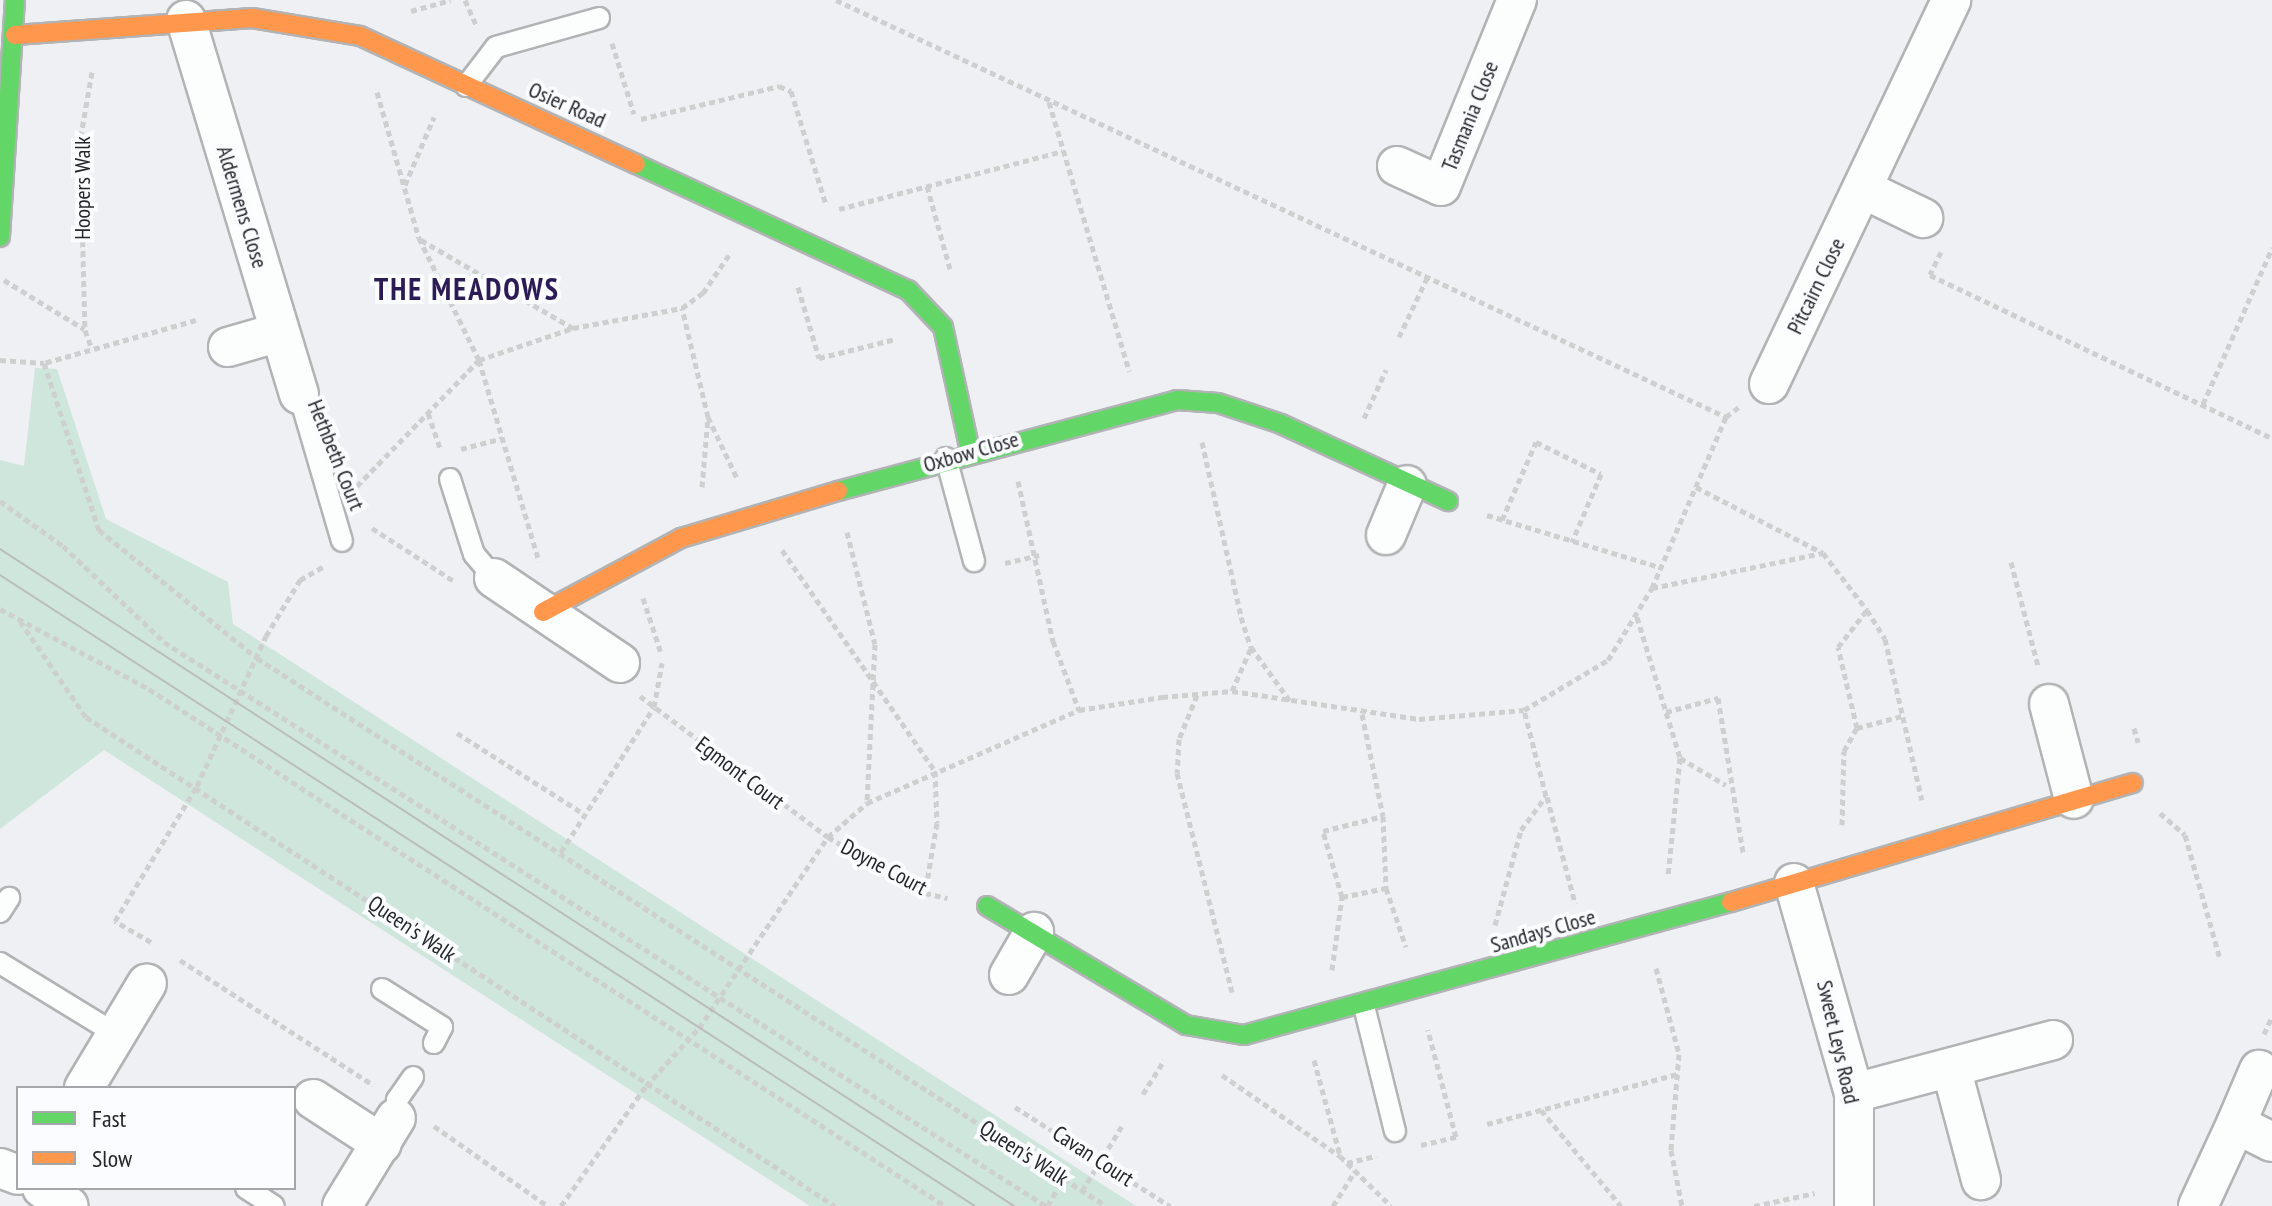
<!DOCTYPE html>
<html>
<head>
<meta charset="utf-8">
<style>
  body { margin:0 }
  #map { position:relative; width:2272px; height:1206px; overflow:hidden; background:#eef0f3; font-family:"PT Sans Narrow",sans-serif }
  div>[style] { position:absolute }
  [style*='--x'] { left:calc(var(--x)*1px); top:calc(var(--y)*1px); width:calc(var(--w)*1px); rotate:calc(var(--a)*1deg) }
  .green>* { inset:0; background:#cfe6dc }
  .path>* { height:5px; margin-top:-2.5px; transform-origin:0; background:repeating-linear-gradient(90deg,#cecfcf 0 6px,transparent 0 10px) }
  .roads { filter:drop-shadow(2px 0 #b2b3b5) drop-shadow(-2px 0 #b2b3b5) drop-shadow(0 2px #b2b3b5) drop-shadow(0 -2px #b2b3b5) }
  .lane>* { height:20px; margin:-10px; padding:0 10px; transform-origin:10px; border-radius:10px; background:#fcfdfd }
  .street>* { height:38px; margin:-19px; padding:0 19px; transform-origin:19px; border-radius:19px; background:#fcfdfd }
  .fast>* { height:18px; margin:-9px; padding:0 9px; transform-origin:9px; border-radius:9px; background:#63d668 }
  .slow>* { height:18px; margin:-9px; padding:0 9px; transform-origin:9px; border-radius:9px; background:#ff974d }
  .tram>* { height:2px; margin:-1px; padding:0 1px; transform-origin:1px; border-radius:1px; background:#bbbcbd }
  span { translate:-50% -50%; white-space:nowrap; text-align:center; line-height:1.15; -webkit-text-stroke:8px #fbfcff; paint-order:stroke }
  .street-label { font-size:22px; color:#252628 }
  .district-label { font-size:30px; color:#2c1c56; font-weight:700; letter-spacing:2px }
  .legend { position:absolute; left:16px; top:1086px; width:280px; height:104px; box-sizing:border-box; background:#fbfcff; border:2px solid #a5a6a9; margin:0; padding:10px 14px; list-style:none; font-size:24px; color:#252628 }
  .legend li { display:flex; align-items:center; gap:16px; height:40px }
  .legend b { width:40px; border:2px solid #a5a6a9 }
</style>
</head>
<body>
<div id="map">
  <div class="green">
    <i style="clip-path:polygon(35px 368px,57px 369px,106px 519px,228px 582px,233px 624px,1136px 1206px,810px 1206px,104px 750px,0 829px,0 460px,24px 466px)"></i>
  </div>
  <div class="path">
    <i style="--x:465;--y:0;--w:27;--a:66"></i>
    <i style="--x:836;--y:0;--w:983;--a:25.1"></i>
    <i style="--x:411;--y:11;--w:41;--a:-15.4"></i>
    <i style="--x:612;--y:43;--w:74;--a:72.8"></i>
    <i style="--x:92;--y:72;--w:70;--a:99.9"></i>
    <i style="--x:80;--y:141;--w:189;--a:88.5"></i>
    <i style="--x:85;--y:330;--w:20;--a:70"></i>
    <i style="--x:377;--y:92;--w:152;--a:74"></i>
    <i style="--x:419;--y:238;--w:136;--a:63.8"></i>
    <i style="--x:479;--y:360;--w:210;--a:73.4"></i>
    <i style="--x:1049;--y:102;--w:281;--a:73.4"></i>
    <i style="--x:641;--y:119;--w:142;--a:-13.4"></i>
    <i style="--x:779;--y:86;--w:13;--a:23"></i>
    <i style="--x:791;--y:91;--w:119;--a:72.9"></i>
    <i style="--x:405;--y:185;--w:74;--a:-66.9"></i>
    <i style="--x:927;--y:186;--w:86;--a:74.5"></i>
    <i style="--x:839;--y:209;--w:231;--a:-14.5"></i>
    <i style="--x:421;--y:240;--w:176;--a:30.1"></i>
    <i style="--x:573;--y:328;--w:111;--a:-10.4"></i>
    <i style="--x:1941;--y:252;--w:25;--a:116"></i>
    <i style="--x:1930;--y:275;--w:379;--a:25.5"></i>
    <i style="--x:4;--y:280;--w:94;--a:31.5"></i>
    <i style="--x:798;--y:287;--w:74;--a:73.5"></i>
    <i style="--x:819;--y:358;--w:79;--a:-13.9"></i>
    <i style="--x:196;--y:320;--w:158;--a:164.2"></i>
    <i style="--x:44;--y:363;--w:176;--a:71.8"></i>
    <i style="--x:99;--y:530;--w:203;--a:39"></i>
    <i style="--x:257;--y:658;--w:1010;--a:32.84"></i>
    <i style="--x:1399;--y:337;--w:65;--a:-64.6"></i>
    <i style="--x:0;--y:360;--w:44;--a:3.9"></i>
    <i style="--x:2203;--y:404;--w:171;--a:-66.1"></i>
    <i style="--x:428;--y:413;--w:39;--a:71"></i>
    <i style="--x:708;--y:417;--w:68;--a:64.6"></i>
    <i style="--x:1364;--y:418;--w:53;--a:-65.4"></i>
    <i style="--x:1202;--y:442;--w:179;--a:77.4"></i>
    <i style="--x:1241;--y:617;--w:32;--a:72"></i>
    <i style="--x:1251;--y:647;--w:67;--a:54.2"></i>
    <i style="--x:461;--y:449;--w:43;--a:-14.7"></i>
    <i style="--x:1018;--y:481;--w:164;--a:77.7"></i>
    <i style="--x:1053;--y:641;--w:74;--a:69.4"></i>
    <i style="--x:357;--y:486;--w:175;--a:-45.9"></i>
    <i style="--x:479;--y:360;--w:99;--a:-18.8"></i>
    <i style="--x:702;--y:487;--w:70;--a:-85.1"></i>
    <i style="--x:708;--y:417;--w:112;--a:-103.4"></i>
    <i style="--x:682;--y:308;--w:26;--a:-36"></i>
    <i style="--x:703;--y:293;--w:50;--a:-55.7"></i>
    <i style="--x:1696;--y:487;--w:143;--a:27.5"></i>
    <i style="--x:1823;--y:553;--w:72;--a:52.3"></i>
    <i style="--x:1867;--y:610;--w:34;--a:58"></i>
    <i style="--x:1885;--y:639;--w:165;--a:77.1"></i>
    <i style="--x:0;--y:501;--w:77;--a:35.5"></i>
    <i style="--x:63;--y:546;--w:139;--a:43.5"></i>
    <i style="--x:164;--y:642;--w:1047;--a:32.6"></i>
    <i style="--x:1487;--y:515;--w:183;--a:16.8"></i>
    <i style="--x:1502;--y:520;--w:85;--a:-66.4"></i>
    <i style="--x:1536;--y:442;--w:72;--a:26.2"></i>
    <i style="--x:1601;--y:474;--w:74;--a:113.1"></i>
    <i style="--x:372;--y:528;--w:98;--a:32.9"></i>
    <i style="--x:847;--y:532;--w:115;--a:76"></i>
    <i style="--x:875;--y:644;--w:159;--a:92.9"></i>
    <i style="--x:782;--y:550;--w:269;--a:55.3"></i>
    <i style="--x:935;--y:771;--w:52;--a:87.8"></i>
    <i style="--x:937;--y:823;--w:71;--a:99.7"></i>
    <i style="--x:2011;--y:562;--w:107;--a:75.4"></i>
    <i style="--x:1005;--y:563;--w:35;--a:-13"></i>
    <i style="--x:1652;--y:588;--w:174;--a:-11.6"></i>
    <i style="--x:643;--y:598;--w:58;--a:71.9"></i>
    <i style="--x:0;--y:609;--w:169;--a:28.2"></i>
    <i style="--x:149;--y:689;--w:949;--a:33"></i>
    <i style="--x:1637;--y:617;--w:147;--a:73"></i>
    <i style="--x:1680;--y:758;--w:119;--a:95.8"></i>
    <i style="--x:20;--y:621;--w:116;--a:55.5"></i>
    <i style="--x:86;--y:717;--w:894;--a:33.14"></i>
    <i style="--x:1232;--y:691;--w:47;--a:-66.2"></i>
    <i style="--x:1197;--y:695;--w:48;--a:112.2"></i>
    <i style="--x:1179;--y:739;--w:34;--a:93"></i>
    <i style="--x:1177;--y:773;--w:226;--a:75.9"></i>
    <i style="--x:640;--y:696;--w:235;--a:36.9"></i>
    <i style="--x:828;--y:837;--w:112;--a:30"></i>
    <i style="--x:925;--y:893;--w:23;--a:13"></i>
    <i style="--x:1666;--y:712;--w:54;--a:-15.1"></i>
    <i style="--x:1718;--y:698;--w:157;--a:80.8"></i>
    <i style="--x:1362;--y:714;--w:104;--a:78.4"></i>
    <i style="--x:1383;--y:816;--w:72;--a:87.6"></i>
    <i style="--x:1386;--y:888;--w:62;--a:71.3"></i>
    <i style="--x:1857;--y:728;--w:47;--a:-14.9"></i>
    <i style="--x:2134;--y:728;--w:15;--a:74"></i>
    <i style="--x:457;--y:733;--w:151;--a:32.5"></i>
    <i style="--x:1680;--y:758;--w:53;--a:30.4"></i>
    <i style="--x:1547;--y:797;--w:110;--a:75.2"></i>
    <i style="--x:2160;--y:813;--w:33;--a:41"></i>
    <i style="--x:2185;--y:835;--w:129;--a:74.2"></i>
    <i style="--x:1842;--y:825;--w:74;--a:-88.5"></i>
    <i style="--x:1844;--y:751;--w:26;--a:-61"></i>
    <i style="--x:1857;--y:728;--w:83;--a:-103.2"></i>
    <i style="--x:1838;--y:647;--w:47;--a:-51.9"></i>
    <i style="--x:561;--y:852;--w:172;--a:-57.3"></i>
    <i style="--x:654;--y:707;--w:45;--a:-79.7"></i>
    <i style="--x:1342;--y:897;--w:69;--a:-106.1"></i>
    <i style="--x:1323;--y:831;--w:62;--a:-14"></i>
    <i style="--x:1495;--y:925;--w:98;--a:-74.7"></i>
    <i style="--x:1521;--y:830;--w:42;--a:-53.7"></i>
    <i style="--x:1546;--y:796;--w:89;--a:-104.3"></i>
    <i style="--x:151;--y:942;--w:42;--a:-149.7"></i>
    <i style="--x:115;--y:921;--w:158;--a:-58.7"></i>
    <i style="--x:197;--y:786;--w:165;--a:-65.3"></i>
    <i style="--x:266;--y:636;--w:66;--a:-58.7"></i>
    <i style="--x:300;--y:580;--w:28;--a:-30"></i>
    <i style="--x:180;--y:960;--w:230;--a:32.9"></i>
    <i style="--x:1656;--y:968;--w:89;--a:75"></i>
    <i style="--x:1679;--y:1054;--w:96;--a:94.8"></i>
    <i style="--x:1671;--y:1150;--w:57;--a:78.9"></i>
    <i style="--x:1332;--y:970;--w:74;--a:-82.2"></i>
    <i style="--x:1342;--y:897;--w:45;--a:-11.6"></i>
    <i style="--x:2264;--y:1034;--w:19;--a:-65"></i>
    <i style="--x:1314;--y:1060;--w:98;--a:74.7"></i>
    <i style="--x:1222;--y:1075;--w:143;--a:34.5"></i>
    <i style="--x:1340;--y:1156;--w:71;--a:44.4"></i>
    <i style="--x:1143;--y:1094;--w:40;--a:-58"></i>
    <i style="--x:1015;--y:1107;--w:184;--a:32.6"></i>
    <i style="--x:1541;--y:1110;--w:125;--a:50.2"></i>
    <i style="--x:1487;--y:1124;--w:197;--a:-14.7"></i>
    <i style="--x:434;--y:1126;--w:139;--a:35.1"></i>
    <i style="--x:1421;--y:1145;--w:36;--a:-13"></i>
    <i style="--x:1456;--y:1137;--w:111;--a:-104.7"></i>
    <i style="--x:1347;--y:1163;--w:30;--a:-14"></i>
    <i style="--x:1082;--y:1191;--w:76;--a:-58.4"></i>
    <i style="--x:561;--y:1206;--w:147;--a:-54.7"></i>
    <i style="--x:646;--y:1086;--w:79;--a:-47.6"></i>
    <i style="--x:699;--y:1028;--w:230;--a:-56"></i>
    <i style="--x:828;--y:837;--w:52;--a:-41.1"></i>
    <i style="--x:867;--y:803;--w:232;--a:-23.7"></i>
    <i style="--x:1079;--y:710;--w:84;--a:-8.9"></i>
    <i style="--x:1162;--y:697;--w:70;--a:-4.9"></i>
    <i style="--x:1232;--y:691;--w:189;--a:8.5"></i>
    <i style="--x:1419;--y:719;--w:105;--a:-4.9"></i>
    <i style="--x:1524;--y:710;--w:98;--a:-30.8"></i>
    <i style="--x:1608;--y:660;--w:84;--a:-58.6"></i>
    <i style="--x:1652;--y:588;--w:186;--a:-66.6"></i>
    <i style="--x:1726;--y:417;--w:16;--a:-38"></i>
    <i style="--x:1048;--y:1206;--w:32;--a:-62"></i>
    <i style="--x:1333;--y:1206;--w:41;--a:-57.8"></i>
    <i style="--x:1754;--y:1206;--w:62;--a:-12"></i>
  </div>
  <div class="roads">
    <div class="lane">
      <i style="--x:466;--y:86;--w:49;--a:-52.4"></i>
      <i style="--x:496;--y:47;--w:107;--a:-15.7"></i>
      <i style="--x:299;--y:394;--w:153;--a:73.7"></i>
      <i style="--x:946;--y:458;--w:107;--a:74.8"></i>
      <i style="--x:450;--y:479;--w:79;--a:72.3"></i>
      <i style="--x:474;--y:554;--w:31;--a:50"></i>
      <i style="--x:0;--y:912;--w:17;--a:-57"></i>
      <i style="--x:0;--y:963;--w:136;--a:31.5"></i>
      <i style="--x:382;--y:989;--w:71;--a:32.3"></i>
      <i style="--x:442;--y:1027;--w:18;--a:117"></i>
      <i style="--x:1364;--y:1006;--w:129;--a:76.1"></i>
      <i style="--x:396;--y:1118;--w:18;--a:-87"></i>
      <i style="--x:397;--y:1100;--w:28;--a:-55"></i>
      <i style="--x:246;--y:1188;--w:33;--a:33"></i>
    </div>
    <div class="street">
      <i style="--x:186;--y:20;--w:391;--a:73.2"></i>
      <i style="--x:1397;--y:166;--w:48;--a:24.4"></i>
      <i style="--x:1441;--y:186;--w:201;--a:-67.8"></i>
      <i style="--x:1863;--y:189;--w:67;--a:25.8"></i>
      <i style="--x:228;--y:347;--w:54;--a:-16.1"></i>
      <i style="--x:1769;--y:384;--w:425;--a:-64.6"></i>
      <i style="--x:1386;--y:535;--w:54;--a:-67.2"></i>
      <i style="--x:494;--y:578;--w:152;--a:34"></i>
      <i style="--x:2049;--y:704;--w:98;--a:75.3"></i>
      <i style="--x:1794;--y:883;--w:218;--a:74.1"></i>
      <i style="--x:1854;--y:1093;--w:113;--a:90"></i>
      <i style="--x:1009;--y:975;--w:50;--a:-59.8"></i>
      <i style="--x:1952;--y:1071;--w:113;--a:75.1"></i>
      <i style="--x:84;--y:1088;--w:122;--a:-59"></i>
      <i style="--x:1854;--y:1093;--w:206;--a:-14.9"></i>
      <i style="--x:313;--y:1099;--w:82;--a:33.1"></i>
      <i style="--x:2236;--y:1124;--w:59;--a:-66.9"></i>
      <i style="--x:0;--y:1168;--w:19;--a:21"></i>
      <i style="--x:42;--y:1188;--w:32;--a:34"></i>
      <i style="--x:342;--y:1206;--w:103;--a:-58.5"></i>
      <i style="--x:2198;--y:1206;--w:90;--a:-65.1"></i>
      <i style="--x:2236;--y:1124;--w:40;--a:26.6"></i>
    </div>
    <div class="fast">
      <i style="--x:636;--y:164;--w:300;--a:24.9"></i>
      <i style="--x:908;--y:290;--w:51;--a:46.6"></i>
      <i style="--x:943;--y:327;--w:127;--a:77.7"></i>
      <i style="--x:0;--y:237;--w:237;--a:-86.4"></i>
      <i style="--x:838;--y:491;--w:351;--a:-15"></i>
      <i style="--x:1177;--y:400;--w:41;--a:4.2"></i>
      <i style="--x:1218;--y:403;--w:66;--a:18.4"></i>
      <i style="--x:1281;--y:424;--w:184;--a:24.8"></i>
      <i style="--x:987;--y:906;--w:232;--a:30.9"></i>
      <i style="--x:1186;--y:1025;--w:59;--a:9.8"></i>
      <i style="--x:1244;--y:1035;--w:505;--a:-15.28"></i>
    </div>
    <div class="slow">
      <i style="--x:15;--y:35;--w:238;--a:-4.1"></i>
      <i style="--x:252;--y:18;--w:109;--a:9.5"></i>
      <i style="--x:360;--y:36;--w:304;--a:24.9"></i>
      <i style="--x:543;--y:612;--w:157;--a:-28.2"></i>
      <i style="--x:681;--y:538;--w:164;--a:-16.7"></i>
      <i style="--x:1731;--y:902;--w:419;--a:-16.5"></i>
    </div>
  </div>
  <div class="tram">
    <i style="--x:0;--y:549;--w:1208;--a:32.94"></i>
    <i style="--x:0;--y:575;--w:1161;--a:32.91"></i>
  </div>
  <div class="street-label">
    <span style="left:567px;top:105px;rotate:24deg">Osier Road</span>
    <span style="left:1470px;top:116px;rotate:-68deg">Tasmania Close</span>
    <span style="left:83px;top:188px;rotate:-90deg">Hoopers Walk</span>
    <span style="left:242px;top:207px;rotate:73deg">Aldermens Close</span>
    <span style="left:1816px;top:286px;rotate:-64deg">Pitcairn Close</span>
    <span style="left:971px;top:452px;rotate:-16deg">Oxbow Close</span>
    <span style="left:336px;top:455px;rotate:68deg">Hethbeth Court</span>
    <span style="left:740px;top:773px;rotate:37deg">Egmont Court</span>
    <span style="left:884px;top:867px;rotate:28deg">Doyne Court</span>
    <span style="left:412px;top:929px;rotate:34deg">Queen's Walk</span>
    <span style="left:1543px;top:931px;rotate:-16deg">Sandays Close</span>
    <span style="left:1838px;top:1042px;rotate:77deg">Sweet Leys Road</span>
    <span style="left:1024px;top:1153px;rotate:33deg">Queen's Walk</span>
    <span style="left:1093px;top:1156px;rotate:33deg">Cavan Court</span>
  </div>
  <div class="district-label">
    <span style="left:467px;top:289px">THE MEADOWS</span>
  </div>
  <ul class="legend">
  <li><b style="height:10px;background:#63d668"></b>Fast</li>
  <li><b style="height:10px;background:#ff974d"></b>Slow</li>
  </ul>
</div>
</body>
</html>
